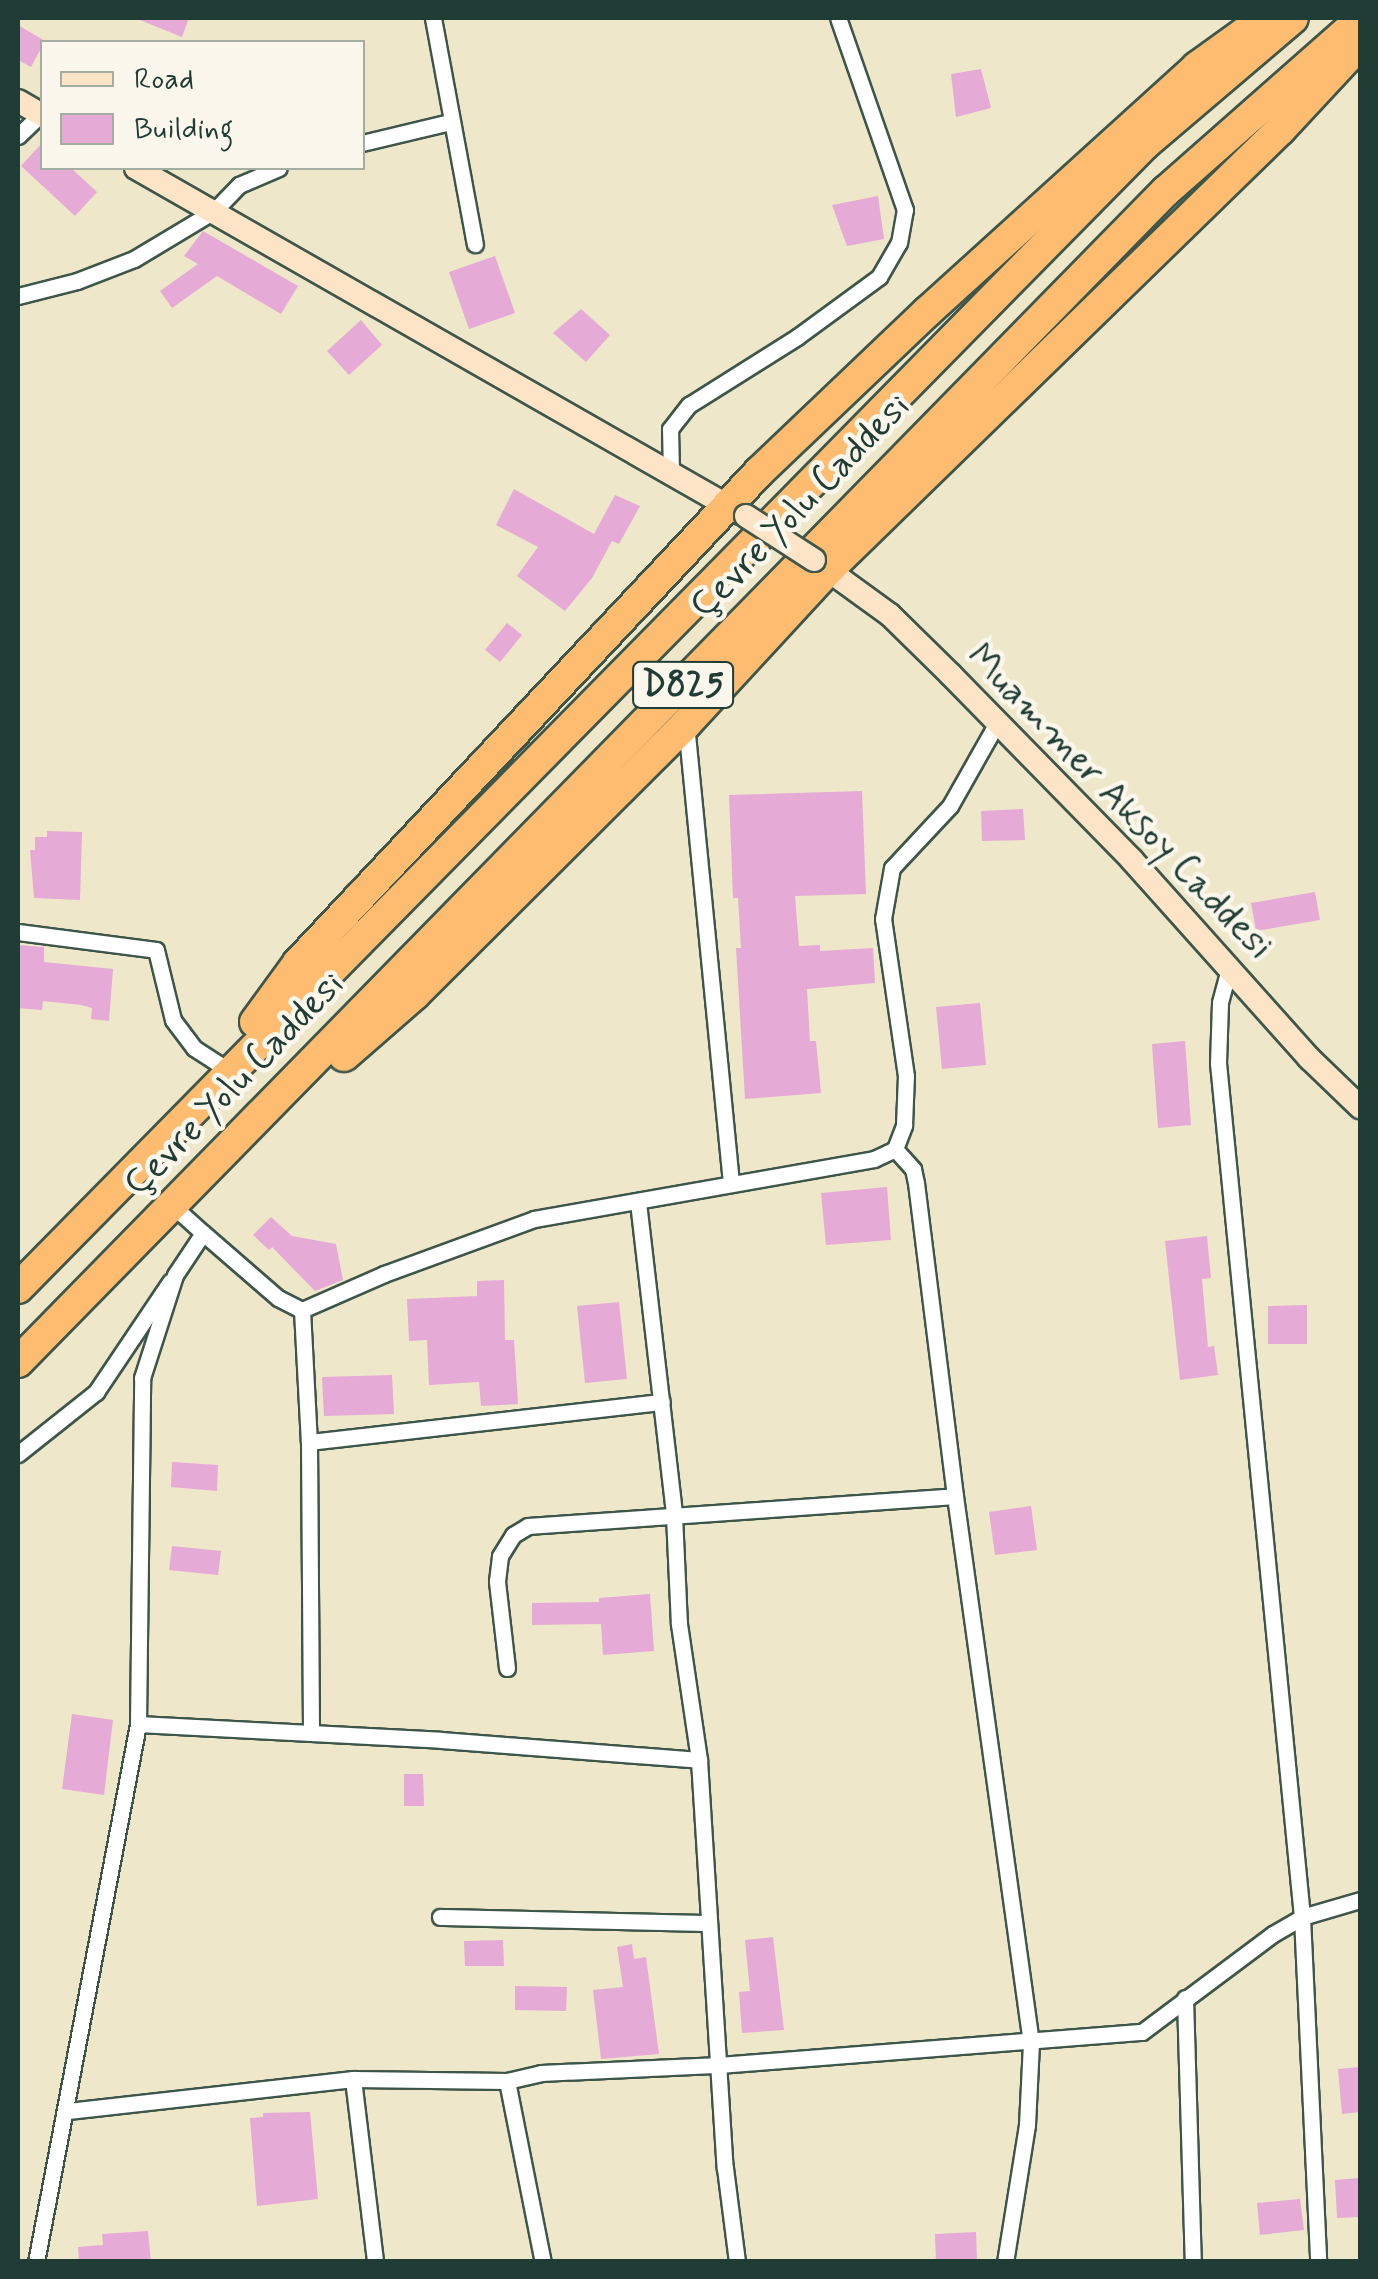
<!DOCTYPE html>
<html>
<head>
<meta charset="utf-8">
<style>
  body { margin:0 }
  #map { position:relative; width:1378px; height:2279px; overflow:hidden; background:#eee7ca; font-family:Mynerve,sans-serif }
  div>[style] { position:absolute }
  [style*='--x'] { left:calc(var(--x)*1px); top:calc(var(--y)*1px); width:calc(var(--w)*1px); rotate:calc(var(--a)*1deg) }
  .building>* { inset:0; background:#e5abd6 }
  .roads { filter:drop-shadow(2px 0 #3e564a) drop-shadow(-2px 0 #3e564a) drop-shadow(0 2px #3e564a) drop-shadow(0 -2px #3e564a) }
  .street>* { height:15px; margin:-7.5px; padding:0 7.5px; transform-origin:7.5px; border-radius:7.5px; background:#fff }
  .secondary>* { height:22px; margin:-11px; padding:0 11px; transform-origin:11px; border-radius:11px; background:#fee4c6 }
  .highway>* { height:30px; margin:-15px; padding:0 15px; transform-origin:15px; border-radius:15px; background:#fdbc70 }
  .bridges { filter:drop-shadow(2px 0 #3e564a) drop-shadow(-2px 0 #3e564a) drop-shadow(0 2px #3e564a) drop-shadow(0 -2px #3e564a) }
  .secondary-bridge>* { height:22px; margin:-11px; padding:0 11px; transform-origin:11px; border-radius:11px; background:#fee4c6 }
  span { translate:-50% -50%; white-space:nowrap; text-align:center; line-height:1.15; -webkit-text-stroke:9px #fbf7ec; paint-order:stroke }
  .shield-label span { padding:2px 8px; background:#fbf7ec; border:2px solid; border-radius:8px; -webkit-text-stroke-width:0 }
  .shield-label { font-size:35px; color:#1f3d34; font-weight:700 }
  .street-label { font-size:38px; color:#1f3d34 }
  .frame { position:absolute; inset:0; border:20px solid #1f3d34; pointer-events:none }
  .legend { position:absolute; left:40px; top:40px; width:325px; height:130px; box-sizing:border-box; background:#fbf7ec; border:2px solid #a3ada2; margin:0; padding:12px 18px; list-style:none; font-size:30px; color:#1f3d34 }
  .legend li { display:flex; align-items:center; gap:20px; height:50px }
  .legend b { width:50px; border:2px solid #a3ada2 }
</style>
</head>
<body>
<div id="map">
  <div class="building">
    <i style="clip-path:polygon(135px 18px,189px 18px,182px 37px)"></i>
    <i style="clip-path:polygon(18px 25px,45px 41px,31px 67px,18px 60px)"></i>
    <i style="clip-path:polygon(981px 69px,991px 108px,956px 117px,951px 74px)"></i>
    <i style="clip-path:polygon(42px 143px,42px 168px,71px 168px,97px 192px,75px 216px,21px 166px)"></i>
    <i style="clip-path:polygon(878px 196px,884px 239px,847px 246px,832px 205px)"></i>
    <i style="clip-path:polygon(203px 231px,298px 286px,281px 314px,217px 276px,172px 308px,160px 291px,198px 264px,184px 256px)"></i>
    <i style="clip-path:polygon(495px 256px,515px 313px,469px 329px,449px 272px)"></i>
    <i style="clip-path:polygon(581px 309px,610px 335px,586px 362px,553px 333px)"></i>
    <i style="clip-path:polygon(361px 320px,382px 345px,349px 375px,327px 351px)"></i>
    <i style="clip-path:polygon(514px 489px,594px 534px,615px 495px,640px 506px,619px 544px,612px 541px,592px 578px,565px 611px,517px 576px,538px 547px,496px 525px)"></i>
    <i style="clip-path:polygon(507px 623px,522px 635px,500px 662px,485px 650px)"></i>
    <i style="clip-path:polygon(862px 791px,866px 894px,795px 896px,799px 946px,820px 945px,820px 951px,873px 948px,875px 983px,807px 989px,810px 1041px,816px 1041px,821px 1093px,745px 1099px,736px 948px,741px 948px,738px 898px,733px 898px,729px 795px)"></i>
    <i style="clip-path:polygon(1023px 809px,1025px 840px,982px 841px,981px 811px)"></i>
    <i style="clip-path:polygon(47px 831px,82px 832px,80px 900px,34px 898px,30px 850px,35px 850px,35px 837px,47px 837px)"></i>
    <i style="clip-path:polygon(1315px 892px,1320px 920px,1256px 931px,1251px 903px)"></i>
    <i style="clip-path:polygon(18px 945px,44px 947px,44px 962px,113px 969px,109px 1021px,91px 1019px,92px 1008px,81px 1005px,43px 1001px,42px 1010px,18px 1008px)"></i>
    <i style="clip-path:polygon(980px 1003px,986px 1065px,942px 1069px,936px 1007px)"></i>
    <i style="clip-path:polygon(1185px 1041px,1191px 1125px,1158px 1128px,1152px 1044px)"></i>
    <i style="clip-path:polygon(887px 1187px,891px 1240px,826px 1245px,821px 1193px)"></i>
    <i style="clip-path:polygon(271px 1217px,292px 1236px,336px 1244px,343px 1280px,315px 1291px,272px 1247px,269px 1250px,253px 1235px)"></i>
    <i style="clip-path:polygon(1207px 1236px,1211px 1278px,1202px 1279px,1208px 1347px,1214px 1346px,1218px 1375px,1180px 1380px,1165px 1241px)"></i>
    <i style="clip-path:polygon(504px 1280px,505px 1340px,514px 1340px,518px 1404px,481px 1406px,479px 1382px,429px 1385px,427px 1340px,409px 1341px,407px 1299px,477px 1296px,477px 1281px)"></i>
    <i style="clip-path:polygon(619px 1302px,627px 1379px,585px 1383px,577px 1306px)"></i>
    <i style="clip-path:polygon(1307px 1305px,1307px 1344px,1268px 1344px,1268px 1306px)"></i>
    <i style="clip-path:polygon(392px 1375px,394px 1414px,324px 1416px,322px 1377px)"></i>
    <i style="clip-path:polygon(172px 1462px,218px 1465px,217px 1491px,171px 1487px)"></i>
    <i style="clip-path:polygon(1031px 1506px,1037px 1550px,995px 1555px,989px 1512px)"></i>
    <i style="clip-path:polygon(172px 1546px,221px 1551px,218px 1575px,169px 1570px)"></i>
    <i style="clip-path:polygon(650px 1594px,654px 1651px,603px 1655px,601px 1624px,532px 1625px,532px 1603px,599px 1602px,599px 1598px)"></i>
    <i style="clip-path:polygon(72px 1714px,113px 1720px,104px 1795px,62px 1789px)"></i>
    <i style="clip-path:polygon(404px 1774px,423px 1774px,424px 1806px,404px 1806px)"></i>
    <i style="clip-path:polygon(773px 1937px,784px 2030px,742px 2033px,739px 1992px,750px 1991px,745px 1940px)"></i>
    <i style="clip-path:polygon(503px 1940px,504px 1966px,465px 1966px,464px 1941px)"></i>
    <i style="clip-path:polygon(632px 1944px,634px 1959px,646px 1957px,659px 2054px,601px 2059px,593px 1990px,623px 1987px,617px 1947px)"></i>
    <i style="clip-path:polygon(515px 1986px,567px 1987px,566px 2011px,515px 2010px)"></i>
    <i style="clip-path:polygon(1360px 2067px,1360px 2112px,1342px 2114px,1338px 2069px)"></i>
    <i style="clip-path:polygon(310px 2112px,318px 2199px,257px 2206px,250px 2118px,263px 2117px,263px 2113px)"></i>
    <i style="clip-path:polygon(1360px 2178px,1360px 2217px,1337px 2218px,1335px 2180px)"></i>
    <i style="clip-path:polygon(1300px 2199px,1304px 2230px,1260px 2235px,1257px 2203px)"></i>
    <i style="clip-path:polygon(148px 2231px,151px 2262px,79px 2262px,78px 2247px,103px 2245px,102px 2234px)"></i>
    <i style="clip-path:polygon(976px 2232px,977px 2262px,936px 2262px,935px 2234px)"></i>
  </div>
  <div class="roads">
    <div class="street">
      <i style="--x:433;--y:18;--w:230;--a:79.5"></i>
      <i style="--x:18;--y:136;--w:32;--a:-44"></i>
      <i style="--x:362;--y:143;--w:90;--a:-13.4"></i>
      <i style="--x:18;--y:296;--w:61;--a:-14.3"></i>
      <i style="--x:77;--y:281;--w:61;--a:-21.1"></i>
      <i style="--x:134;--y:259;--w:93;--a:-31"></i>
      <i style="--x:214;--y:211;--w:36;--a:-46"></i>
      <i style="--x:239;--y:185;--w:43;--a:-23"></i>
      <i style="--x:671;--y:472;--w:43;--a:-91.3"></i>
      <i style="--x:670;--y:429;--w:31;--a:-52"></i>
      <i style="--x:689;--y:405;--w:128;--a:-32.2"></i>
      <i style="--x:797;--y:337;--w:102;--a:-36.2"></i>
      <i style="--x:879;--y:277;--w:39;--a:-60"></i>
      <i style="--x:899;--y:243;--w:34;--a:-80"></i>
      <i style="--x:905;--y:210;--w:203;--a:-109.2"></i>
      <i style="--x:686;--y:724;--w:461;--a:84.4"></i>
      <i style="--x:18;--y:932;--w:139;--a:7.4"></i>
      <i style="--x:156;--y:950;--w:72;--a:76.3"></i>
      <i style="--x:173;--y:1020;--w:35;--a:53"></i>
      <i style="--x:194;--y:1048;--w:35;--a:33"></i>
      <i style="--x:1230;--y:965;--w:39;--a:105"></i>
      <i style="--x:1220;--y:1003;--w:60;--a:91.9"></i>
      <i style="--x:1218;--y:1063;--w:858;--a:84.38"></i>
      <i style="--x:1302;--y:1917;--w:345;--a:87.3"></i>
      <i style="--x:638;--y:1202;--w:315;--a:83.4"></i>
      <i style="--x:674;--y:1515;--w:109;--a:87.4"></i>
      <i style="--x:679;--y:1624;--w:137;--a:81.6"></i>
      <i style="--x:699;--y:1760;--w:409;--a:86.4"></i>
      <i style="--x:725;--y:2168;--w:95;--a:82.7"></i>
      <i style="--x:203;--y:1233;--w:99;--a:40.9"></i>
      <i style="--x:278;--y:1298;--w:27;--a:27"></i>
      <i style="--x:302;--y:1310;--w:90;--a:-23.7"></i>
      <i style="--x:384;--y:1274;--w:160;--a:-20.1"></i>
      <i style="--x:534;--y:1219;--w:345;--a:-10"></i>
      <i style="--x:874;--y:1159;--w:23;--a:-25"></i>
      <i style="--x:895;--y:1149;--w:26;--a:-69"></i>
      <i style="--x:904;--y:1125;--w:49;--a:-87.7"></i>
      <i style="--x:906;--y:1076;--w:159;--a:-98.3"></i>
      <i style="--x:883;--y:919;--w:52;--a:-80"></i>
      <i style="--x:892;--y:868;--w:85;--a:-46.9"></i>
      <i style="--x:950;--y:806;--w:95;--a:-60.5"></i>
      <i style="--x:302;--y:1310;--w:132;--a:87"></i>
      <i style="--x:309;--y:1442;--w:291;--a:89.6"></i>
      <i style="--x:309;--y:1442;--w:355;--a:-6.5"></i>
      <i style="--x:18;--y:1454;--w:100;--a:-38.5"></i>
      <i style="--x:96;--y:1392;--w:133;--a:-56.1"></i>
      <i style="--x:955;--y:1496;--w:552;--a:82.09"></i>
      <i style="--x:1031;--y:2043;--w:82;--a:92.8"></i>
      <i style="--x:1027;--y:2125;--w:139;--a:99.1"></i>
      <i style="--x:507;--y:1668;--w:88;--a:-96.6"></i>
      <i style="--x:497;--y:1581;--w:25;--a:-83"></i>
      <i style="--x:500;--y:1556;--w:25;--a:-58"></i>
      <i style="--x:513;--y:1535;--w:17;--a:-31"></i>
      <i style="--x:528;--y:1526;--w:428;--a:-4"></i>
      <i style="--x:955;--y:1496;--w:315;--a:-97.1"></i>
      <i style="--x:916;--y:1183;--w:14;--a:-102"></i>
      <i style="--x:913;--y:1169;--w:27;--a:-132"></i>
      <i style="--x:138;--y:1724;--w:303;--a:3"></i>
      <i style="--x:441;--y:1740;--w:259;--a:4.4"></i>
      <i style="--x:440;--y:1917;--w:268;--a:1.3"></i>
      <i style="--x:1185;--y:1998;--w:264;--a:88.3"></i>
      <i style="--x:353;--y:2079;--w:184;--a:83.1"></i>
      <i style="--x:507;--y:2081;--w:185;--a:78.8"></i>
      <i style="--x:68;--y:2111;--w:287;--a:-6.4"></i>
      <i style="--x:353;--y:2079;--w:154;--a:0.7"></i>
      <i style="--x:507;--y:2081;--w:35;--a:-13"></i>
      <i style="--x:541;--y:2073;--w:179;--a:-2.6"></i>
      <i style="--x:720;--y:2065;--w:423;--a:-4.5"></i>
      <i style="--x:1142;--y:2032;--w:164;--a:-36.8"></i>
      <i style="--x:1273;--y:1934;--w:34;--a:-30"></i>
      <i style="--x:1302;--y:1917;--w:60;--a:-16.3"></i>
      <i style="--x:36;--y:2262;--w:548;--a:-79.26"></i>
      <i style="--x:138;--y:1724;--w:346;--a:-89.3"></i>
      <i style="--x:142;--y:1378;--w:108;--a:-72.2"></i>
      <i style="--x:175;--y:1275;--w:50;--a:-56.3"></i>
      <i style="--x:203;--y:1233;--w:40;--a:-138"></i>
    </div>
    <div class="secondary">
      <i style="--x:18;--y:101;--w:28;--a:30"></i>
      <i style="--x:136;--y:168;--w:696;--a:29.73"></i>
      <i style="--x:817;--y:562;--w:90;--a:36"></i>
      <i style="--x:890;--y:615;--w:86;--a:44.5"></i>
      <i style="--x:951;--y:675;--w:259;--a:45.6"></i>
      <i style="--x:1132;--y:860;--w:266;--a:48.2"></i>
      <i style="--x:1309;--y:1058;--w:71;--a:43.9"></i>
    </div>
    <div class="highway">
      <i style="--x:255;--y:1022;--w:73;--a:-53.9"></i>
      <i style="--x:298;--y:963;--w:673;--a:-46.8"></i>
      <i style="--x:759;--y:472;--w:232;--a:-43.6"></i>
      <i style="--x:927;--y:312;--w:365;--a:-42.2"></i>
      <i style="--x:1197;--y:67;--w:84;--a:-35.8"></i>
      <i style="--x:344;--y:1056;--w:94;--a:-41.1"></i>
      <i style="--x:415;--y:994;--w:383;--a:-44.9"></i>
      <i style="--x:686;--y:724;--w:209;--a:-47.3"></i>
      <i style="--x:828;--y:570;--w:631;--a:-44.23"></i>
      <i style="--x:1280;--y:130;--w:117;--a:-47.1"></i>
      <i style="--x:18;--y:1288;--w:1606;--a:-45.43"></i>
      <i style="--x:1145;--y:144;--w:194;--a:-40.4"></i>
      <i style="--x:18;--y:1362;--w:1640;--a:-45.57"></i>
      <i style="--x:1166;--y:191;--w:259;--a:-41.4"></i>
    </div>
  </div>
  <div class="bridges">
    <div class="secondary-bridge">
      <i style="--x:746;--y:516;--w:81;--a:32.9"></i>
    </div>
  </div>
  <div class="shield-label">
    <span style="left:683px;top:685px">D825</span>
  </div>
  <div class="street-label">
    <span style="left:801px;top:507px;rotate:-46deg">Çevre Yolu Caddesi</span>
    <span style="left:1119px;top:802px;rotate:46deg">Muammer Aksoy Caddesi</span>
    <span style="left:235px;top:1085px;rotate:-46deg">Çevre Yolu Caddesi</span>
  </div>
  <div class="frame"></div>
  <ul class="legend">
  <li><b style="height:12px;background:#fee4c6"></b>Road</li>
  <li><b style="height:28px;background:#e5abd6"></b>Building</li>
  </ul>
</div>
</body>
</html>
